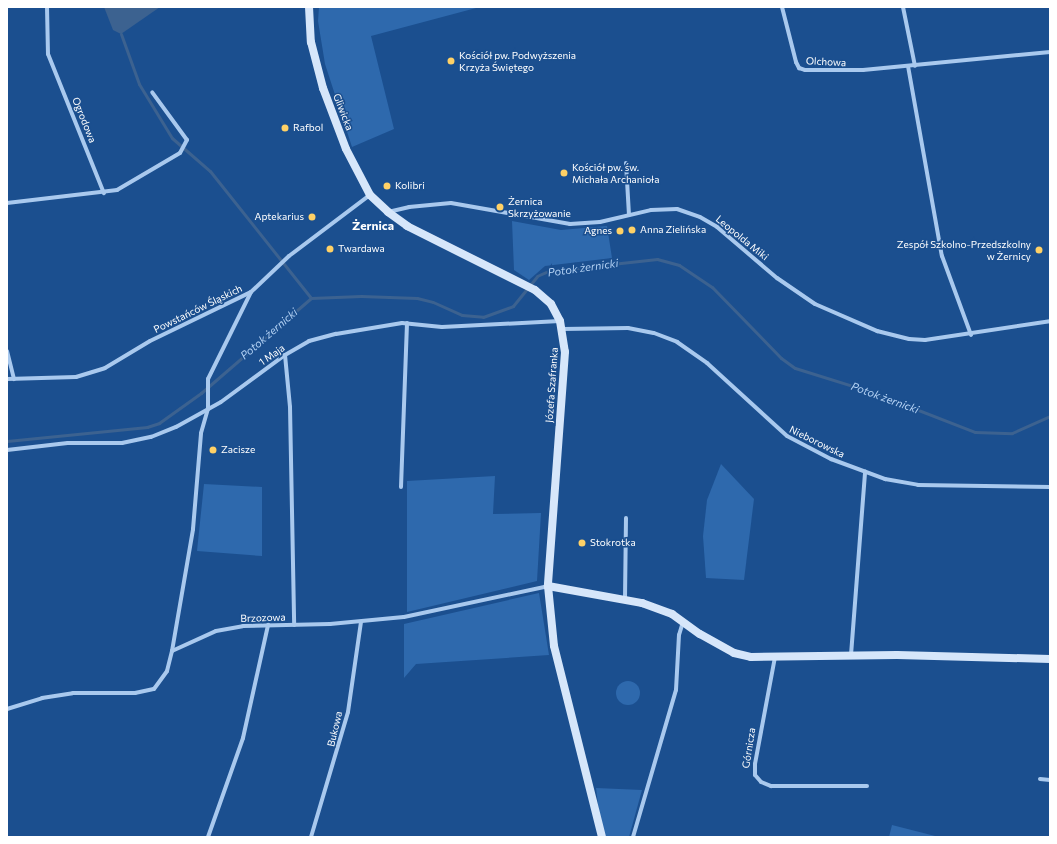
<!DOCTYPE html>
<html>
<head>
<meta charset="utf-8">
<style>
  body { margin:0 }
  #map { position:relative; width:1057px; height:844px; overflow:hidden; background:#1b4f8f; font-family:Commissioner,sans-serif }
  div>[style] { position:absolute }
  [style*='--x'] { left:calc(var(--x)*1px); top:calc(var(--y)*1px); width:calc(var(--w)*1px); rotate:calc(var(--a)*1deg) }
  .green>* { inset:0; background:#2e69ad }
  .round { border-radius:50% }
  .water>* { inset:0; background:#3c6290 }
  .stream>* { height:3px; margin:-1.5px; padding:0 1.5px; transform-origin:1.5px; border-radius:1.5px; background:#3c6290 }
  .street>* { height:4px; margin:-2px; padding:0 2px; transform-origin:2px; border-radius:2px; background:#a9c9ee }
  .secondary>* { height:8px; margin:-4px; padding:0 4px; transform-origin:4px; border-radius:4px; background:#d6e6fa }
  .dots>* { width:11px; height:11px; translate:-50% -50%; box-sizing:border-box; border:2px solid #1b4f8f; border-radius:50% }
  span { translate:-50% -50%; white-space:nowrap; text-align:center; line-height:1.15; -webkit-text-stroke:3px #1b4f8f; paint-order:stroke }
  .poi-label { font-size:10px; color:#fff }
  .left { translate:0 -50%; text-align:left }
  .right { translate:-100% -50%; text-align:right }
  .street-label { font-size:10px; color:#fff }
  .water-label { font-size:11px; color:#b5d3f5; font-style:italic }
  .quarter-label { font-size:12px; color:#fff; font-weight:700 }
  .frame { position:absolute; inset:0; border:8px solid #fff; pointer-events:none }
</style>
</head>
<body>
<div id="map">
  <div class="green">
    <i style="clip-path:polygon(319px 7px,476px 7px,476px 8px,371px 36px,394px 129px,352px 147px,325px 64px,318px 21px)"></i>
    <i style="clip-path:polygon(512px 221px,561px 230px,607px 226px,612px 258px,545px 266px,529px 280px,514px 270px)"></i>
    <i style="clip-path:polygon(721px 464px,754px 499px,744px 580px,706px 578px,703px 536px,707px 500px)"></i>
    <i style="clip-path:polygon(495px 476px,493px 514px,541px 513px,537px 581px,407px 612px,407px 481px)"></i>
    <i style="clip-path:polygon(204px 484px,262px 487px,262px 556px,197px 551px)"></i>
    <i style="clip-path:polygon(539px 593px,549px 655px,416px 664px,404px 678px,404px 624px)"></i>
    <i class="round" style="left:616px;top:681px;width:24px;height:24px"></i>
    <i style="clip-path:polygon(596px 788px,642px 790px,629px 837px,602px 837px)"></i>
    <i style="clip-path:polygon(892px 825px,939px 837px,889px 837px)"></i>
  </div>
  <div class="water">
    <i style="clip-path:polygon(104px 7px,160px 7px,121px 34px,113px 30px)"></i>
  </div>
  <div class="stream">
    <i style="--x:121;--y:34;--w:53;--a:70.2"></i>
    <i style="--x:139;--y:84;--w:63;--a:58.6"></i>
    <i style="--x:172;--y:138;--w:50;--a:41"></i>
    <i style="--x:210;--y:171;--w:162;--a:51.5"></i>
    <i style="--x:7;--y:441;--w:141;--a:-5.7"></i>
    <i style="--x:147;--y:427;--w:13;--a:-18"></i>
    <i style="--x:159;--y:423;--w:52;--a:-35.5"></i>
    <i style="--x:201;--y:393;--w:145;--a:-40.8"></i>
    <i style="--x:311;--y:298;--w:50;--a:-2.3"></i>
    <i style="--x:361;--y:296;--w:56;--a:2"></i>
    <i style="--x:417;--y:298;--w:16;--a:14"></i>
    <i style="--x:433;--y:302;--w:32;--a:24"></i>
    <i style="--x:462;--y:315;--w:21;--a:5"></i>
    <i style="--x:483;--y:317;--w:32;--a:-20"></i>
    <i style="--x:513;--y:306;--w:38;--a:-51"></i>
    <i style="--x:537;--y:276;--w:12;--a:-24"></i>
    <i style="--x:548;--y:271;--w:110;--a:-6.3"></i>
    <i style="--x:657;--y:259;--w:23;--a:15"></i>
    <i style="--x:679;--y:265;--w:40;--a:34"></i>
    <i style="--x:712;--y:287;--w:99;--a:45.8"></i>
    <i style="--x:781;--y:358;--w:17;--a:36"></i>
    <i style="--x:795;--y:368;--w:81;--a:17.3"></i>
    <i style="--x:872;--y:392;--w:110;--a:21.2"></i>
    <i style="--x:975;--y:432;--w:37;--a:2"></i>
    <i style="--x:1012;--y:433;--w:42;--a:-24.1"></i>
  </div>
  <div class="street">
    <i style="--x:47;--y:7;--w:47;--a:88.8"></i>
    <i style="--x:48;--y:54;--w:150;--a:68.1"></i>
    <i style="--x:782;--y:7;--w:57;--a:75.7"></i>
    <i style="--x:796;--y:62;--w:7;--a:63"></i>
    <i style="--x:799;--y:68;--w:6;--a:18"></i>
    <i style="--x:805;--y:70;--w:58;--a:0"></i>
    <i style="--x:863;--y:70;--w:188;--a:-5.5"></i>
    <i style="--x:903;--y:7;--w:60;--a:78.5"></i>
    <i style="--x:908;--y:66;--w:193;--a:79.9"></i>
    <i style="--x:942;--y:256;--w:84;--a:69.8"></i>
    <i style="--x:626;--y:163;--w:52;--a:86.7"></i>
    <i style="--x:7;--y:203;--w:111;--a:-6.7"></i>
    <i style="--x:117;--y:190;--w:73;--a:-30.4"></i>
    <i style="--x:180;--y:153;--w:15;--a:-62"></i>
    <i style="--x:187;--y:140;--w:59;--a:-126.1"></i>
    <i style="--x:388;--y:212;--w:22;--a:-13"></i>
    <i style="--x:409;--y:207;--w:42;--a:-5.4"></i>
    <i style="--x:451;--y:203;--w:121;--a:10"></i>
    <i style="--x:570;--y:224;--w:30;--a:-4"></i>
    <i style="--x:600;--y:222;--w:52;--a:-13.2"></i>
    <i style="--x:651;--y:210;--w:26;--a:-2"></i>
    <i style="--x:677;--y:209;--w:24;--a:19"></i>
    <i style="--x:700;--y:217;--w:20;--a:30"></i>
    <i style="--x:717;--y:227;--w:79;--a:40.4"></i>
    <i style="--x:777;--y:278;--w:46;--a:34.4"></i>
    <i style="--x:815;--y:304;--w:68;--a:23.5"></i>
    <i style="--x:877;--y:331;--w:33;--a:14"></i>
    <i style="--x:909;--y:339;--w:16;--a:4"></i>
    <i style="--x:925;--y:340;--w:126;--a:-8.6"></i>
    <i style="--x:563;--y:329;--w:65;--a:-0.9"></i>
    <i style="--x:628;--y:328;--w:26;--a:11"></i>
    <i style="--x:654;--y:333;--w:25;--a:21"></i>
    <i style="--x:677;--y:342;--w:37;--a:35"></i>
    <i style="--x:707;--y:363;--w:108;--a:42.4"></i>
    <i style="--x:787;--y:436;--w:50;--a:27.6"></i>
    <i style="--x:831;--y:459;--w:58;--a:20.3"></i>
    <i style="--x:885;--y:479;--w:34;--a:10"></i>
    <i style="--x:918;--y:485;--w:132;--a:0.9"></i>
    <i style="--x:7;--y:351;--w:29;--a:76"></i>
    <i style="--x:285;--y:355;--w:52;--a:84.5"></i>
    <i style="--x:290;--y:407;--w:218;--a:88.9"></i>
    <i style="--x:7;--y:379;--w:69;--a:-1.7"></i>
    <i style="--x:76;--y:377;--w:30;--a:-17"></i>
    <i style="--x:105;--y:368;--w:52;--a:-31"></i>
    <i style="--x:150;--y:341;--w:112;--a:-25.9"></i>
    <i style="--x:251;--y:292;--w:52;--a:-43.5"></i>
    <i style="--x:289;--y:256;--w:101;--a:-37"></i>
    <i style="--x:7;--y:450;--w:61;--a:-6.5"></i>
    <i style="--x:68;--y:443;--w:54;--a:0"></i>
    <i style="--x:122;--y:443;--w:30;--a:-12"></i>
    <i style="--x:151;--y:437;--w:27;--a:-22"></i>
    <i style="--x:176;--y:427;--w:51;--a:-29.1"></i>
    <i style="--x:221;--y:402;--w:79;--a:-36.3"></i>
    <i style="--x:285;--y:355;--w:28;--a:-30"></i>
    <i style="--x:309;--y:341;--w:28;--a:-15"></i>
    <i style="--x:336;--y:334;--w:67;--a:-9.5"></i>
    <i style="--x:402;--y:323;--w:40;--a:5.7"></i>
    <i style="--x:442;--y:327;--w:118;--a:-2.9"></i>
    <i style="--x:401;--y:487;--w:164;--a:-87.9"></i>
    <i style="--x:625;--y:599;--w:81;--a:-89.3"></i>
    <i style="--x:172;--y:651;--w:124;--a:-80.2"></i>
    <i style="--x:193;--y:529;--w:96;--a:-85.2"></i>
    <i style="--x:201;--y:433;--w:25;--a:-74"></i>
    <i style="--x:208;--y:409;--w:30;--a:-90"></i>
    <i style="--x:208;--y:379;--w:97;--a:-63.7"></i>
    <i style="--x:851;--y:655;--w:184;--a:-85.6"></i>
    <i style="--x:775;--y:657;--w:109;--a:100.6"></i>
    <i style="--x:755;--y:764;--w:11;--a:90"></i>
    <i style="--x:755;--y:775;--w:9;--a:49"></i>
    <i style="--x:761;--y:782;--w:11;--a:22"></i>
    <i style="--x:771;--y:786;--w:96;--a:0"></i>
    <i style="--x:7;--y:709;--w:37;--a:-17"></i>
    <i style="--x:42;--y:698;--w:31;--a:-9"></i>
    <i style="--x:73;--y:693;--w:62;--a:0"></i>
    <i style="--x:135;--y:693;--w:19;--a:-12"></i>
    <i style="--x:154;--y:689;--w:22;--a:-54"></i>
    <i style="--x:167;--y:671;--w:21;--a:-76"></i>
    <i style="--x:172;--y:651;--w:48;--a:-24.4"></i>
    <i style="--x:216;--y:631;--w:27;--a:-10"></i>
    <i style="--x:243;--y:626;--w:87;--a:-1.3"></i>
    <i style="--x:330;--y:624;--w:74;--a:-5.4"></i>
    <i style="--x:404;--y:617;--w:147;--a:-12.1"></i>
    <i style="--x:1040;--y:779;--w:10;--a:6"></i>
    <i style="--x:208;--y:837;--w:105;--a:-70.5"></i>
    <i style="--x:243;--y:738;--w:116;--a:-77.5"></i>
    <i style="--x:311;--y:837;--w:130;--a:-73.5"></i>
    <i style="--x:348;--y:712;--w:91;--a:-81.8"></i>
    <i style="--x:633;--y:837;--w:153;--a:-73.7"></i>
    <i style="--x:676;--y:690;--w:55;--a:-86.9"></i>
    <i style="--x:679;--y:635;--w:14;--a:-73"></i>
  </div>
  <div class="secondary">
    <i style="--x:309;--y:7;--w:35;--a:87"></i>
    <i style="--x:311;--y:42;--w:48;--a:75.4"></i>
    <i style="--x:323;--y:88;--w:65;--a:69.3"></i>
    <i style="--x:346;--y:149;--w:52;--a:62.4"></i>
    <i style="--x:370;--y:195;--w:25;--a:43"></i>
    <i style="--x:388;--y:212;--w:24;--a:36"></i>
    <i style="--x:407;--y:226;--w:143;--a:26.6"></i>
    <i style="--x:535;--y:290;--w:21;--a:41"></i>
    <i style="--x:551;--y:304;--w:19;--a:62"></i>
    <i style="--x:560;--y:321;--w:31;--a:81"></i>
    <i style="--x:565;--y:352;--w:235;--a:94.2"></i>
    <i style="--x:548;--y:586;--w:60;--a:84.3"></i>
    <i style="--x:554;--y:646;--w:197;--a:75.9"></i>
    <i style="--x:548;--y:586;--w:96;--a:10.3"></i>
    <i style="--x:642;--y:603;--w:32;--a:20"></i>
    <i style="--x:672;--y:614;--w:34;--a:36"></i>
    <i style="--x:700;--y:634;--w:39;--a:29"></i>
    <i style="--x:734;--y:653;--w:17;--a:13"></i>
    <i style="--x:751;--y:657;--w:146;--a:-0.8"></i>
    <i style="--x:897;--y:655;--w:153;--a:1.5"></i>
  </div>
  <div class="dots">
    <i style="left:451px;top:61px;background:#ffd166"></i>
    <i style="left:285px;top:128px;background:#ffd166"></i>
    <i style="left:564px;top:173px;background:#ffd166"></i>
    <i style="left:387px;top:186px;background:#ffd166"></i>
    <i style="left:500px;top:207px;background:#ffd166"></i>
    <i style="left:312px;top:217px;background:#ffd166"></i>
    <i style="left:632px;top:230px;background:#ffd166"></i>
    <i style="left:620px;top:231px;background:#ffd166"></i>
    <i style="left:330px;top:249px;background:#ffd166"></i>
    <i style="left:1039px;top:250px;background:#ffd166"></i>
    <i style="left:213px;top:450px;background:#ffd166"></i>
    <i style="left:582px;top:543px;background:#ffd166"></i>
  </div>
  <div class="poi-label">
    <span class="left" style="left:459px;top:61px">Kościół pw. Podwyższenia<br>Krzyża Świętego</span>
    <span class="left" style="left:293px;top:128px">Rafbol</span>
    <span class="left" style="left:572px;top:173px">Kościół pw. św.<br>Michała Archanioła</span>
    <span class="left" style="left:395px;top:186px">Kolibri</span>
    <span class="left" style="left:508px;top:207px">Żernica<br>Skrzyżowanie</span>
    <span class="right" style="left:304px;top:217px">Aptekarius</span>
    <span class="left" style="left:640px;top:230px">Anna Zielińska</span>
    <span class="right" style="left:612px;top:231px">Agnes</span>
    <span class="right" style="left:1031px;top:250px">Zespół Szkolno-Przedszkolny<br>w Żernicy</span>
    <span class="left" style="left:338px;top:249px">Twardawa</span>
    <span class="left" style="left:221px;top:450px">Zacisze</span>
    <span class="left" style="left:590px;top:543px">Stokrotka</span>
  </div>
  <div class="street-label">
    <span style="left:826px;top:62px;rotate:3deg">Olchowa</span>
    <span style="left:343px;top:112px;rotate:69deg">Gliwicka</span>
    <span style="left:84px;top:120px;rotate:68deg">Ogrodowa</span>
    <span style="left:742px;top:238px;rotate:39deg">Leopolda Miki</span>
    <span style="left:198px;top:309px;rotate:-26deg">Powstańców Śląskich</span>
    <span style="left:272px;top:355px;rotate:-35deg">1 Maja</span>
    <span style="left:552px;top:385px;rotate:-86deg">Józefa Szafranka</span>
    <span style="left:817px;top:442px;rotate:26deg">Nieborowska</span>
    <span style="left:263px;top:618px;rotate:-2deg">Brzozowa</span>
    <span style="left:335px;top:729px;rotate:-77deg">Bukowa</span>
    <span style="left:749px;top:748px;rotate:-81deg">Górnicza</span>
  </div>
  <div class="water-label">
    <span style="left:583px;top:268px;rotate:-8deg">Potok żernicki</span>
    <span style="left:269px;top:334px;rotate:-41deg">Potok żernicki</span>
    <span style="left:885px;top:398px;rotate:20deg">Potok żernicki</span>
  </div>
  <div class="quarter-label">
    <span style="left:373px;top:226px">Żernica</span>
  </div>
  <div class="frame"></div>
</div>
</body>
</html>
